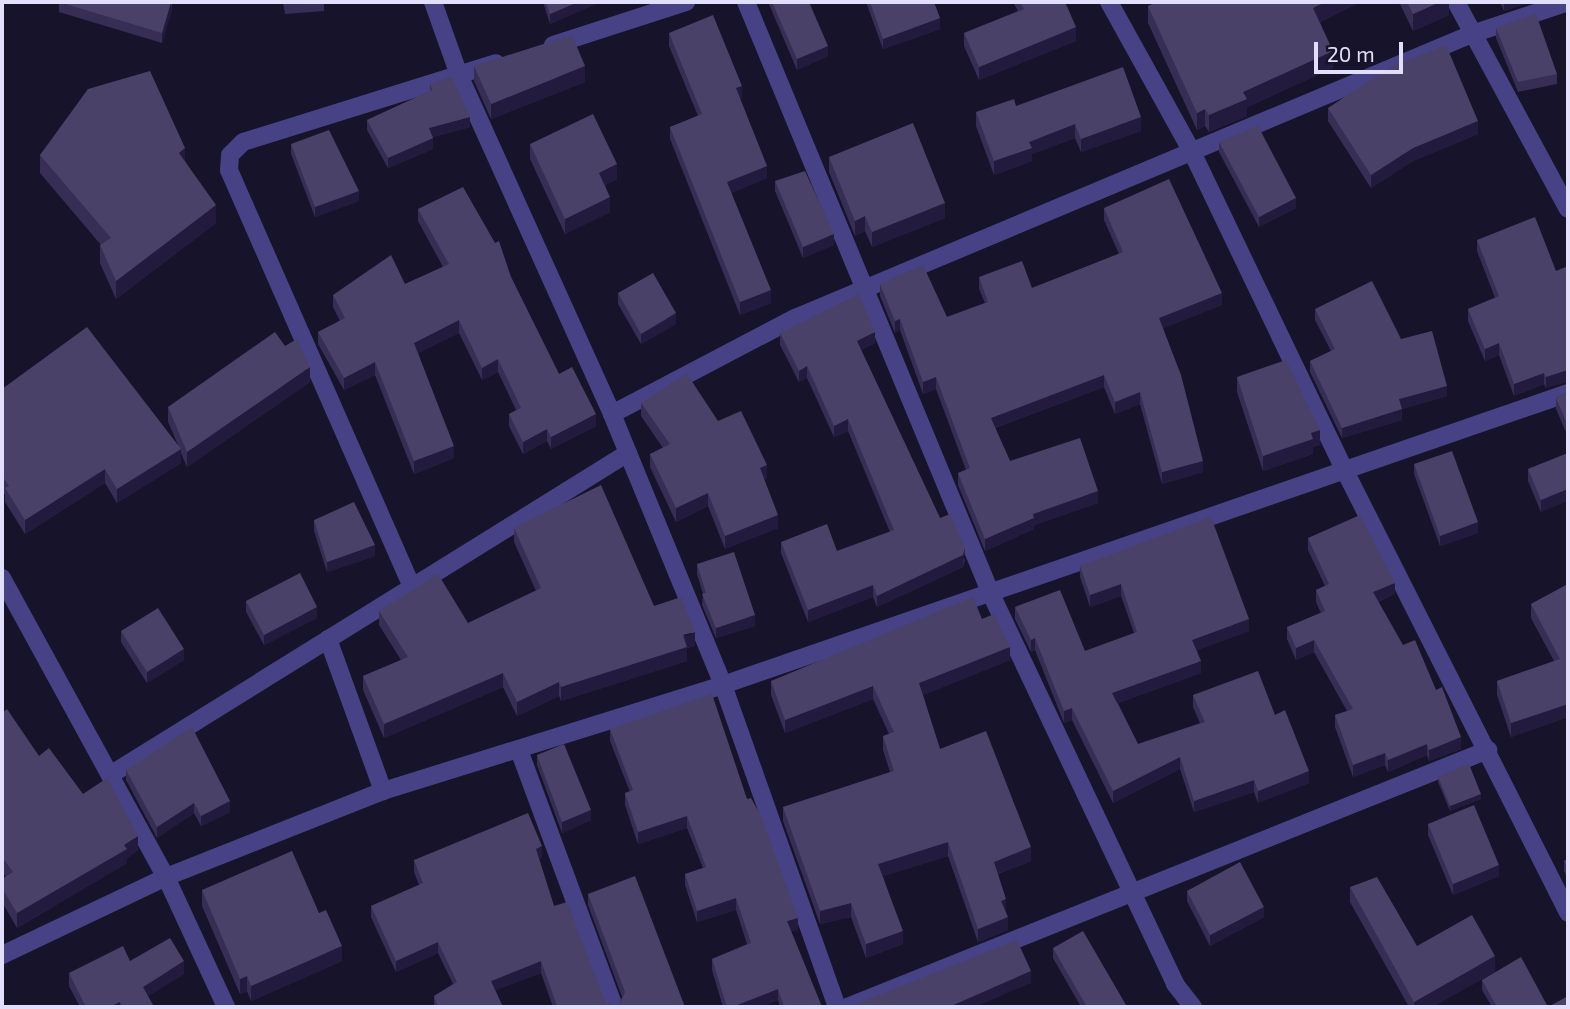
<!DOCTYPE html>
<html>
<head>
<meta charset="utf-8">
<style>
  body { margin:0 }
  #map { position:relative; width:1570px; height:1009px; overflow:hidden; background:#17132a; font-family:"Exo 2",sans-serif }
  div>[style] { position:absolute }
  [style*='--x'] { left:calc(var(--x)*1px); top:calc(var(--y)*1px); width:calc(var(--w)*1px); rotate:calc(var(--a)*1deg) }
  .street>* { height:18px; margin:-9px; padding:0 9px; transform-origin:9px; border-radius:9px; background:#464285 }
  .wall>* { inset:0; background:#372e56 }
  .shaded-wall>* { inset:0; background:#221b3d }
  .building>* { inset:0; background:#494167 }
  span { translate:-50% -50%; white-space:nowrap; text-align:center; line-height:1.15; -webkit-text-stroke:7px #17132a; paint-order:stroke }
  .frame { position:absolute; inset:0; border:4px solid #e2dffc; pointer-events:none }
  .scale { position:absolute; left:1314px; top:42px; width:89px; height:32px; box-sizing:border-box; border:4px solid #e2dffc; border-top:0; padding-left:9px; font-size:21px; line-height:24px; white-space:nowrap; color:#e2dffc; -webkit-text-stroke:5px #17132a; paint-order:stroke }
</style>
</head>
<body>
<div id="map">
  <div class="street">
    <i style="--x:433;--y:2;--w:77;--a:70.4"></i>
    <i style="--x:459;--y:75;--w:372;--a:65.7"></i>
    <i style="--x:612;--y:414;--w:293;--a:67.7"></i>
    <i style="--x:723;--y:685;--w:342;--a:70.5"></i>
    <i style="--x:746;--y:2;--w:641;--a:67.52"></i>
    <i style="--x:991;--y:594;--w:431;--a:64.7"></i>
    <i style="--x:1175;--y:984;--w:29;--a:52"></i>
    <i style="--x:1109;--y:2;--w:171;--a:61"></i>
    <i style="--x:1192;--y:152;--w:352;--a:64.4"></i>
    <i style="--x:1344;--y:469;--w:497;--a:63.2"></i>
    <i style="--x:1456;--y:2;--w:235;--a:61.6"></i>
    <i style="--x:553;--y:45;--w:140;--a:-17.9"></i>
    <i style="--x:612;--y:414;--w:207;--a:-27.7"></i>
    <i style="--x:795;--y:318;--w:734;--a:-22.76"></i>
    <i style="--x:1472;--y:34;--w:101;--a:-18.4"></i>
    <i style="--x:2;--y:578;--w:341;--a:61.3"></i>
    <i style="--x:166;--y:877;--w:143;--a:65.2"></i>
    <i style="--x:412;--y:587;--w:455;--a:-113.7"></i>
    <i style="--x:229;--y:170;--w:15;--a:-86"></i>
    <i style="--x:230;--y:155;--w:18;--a:-45"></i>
    <i style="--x:243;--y:142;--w:265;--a:-17.3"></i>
    <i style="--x:328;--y:639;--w:162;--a:70.1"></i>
    <i style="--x:519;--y:750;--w:274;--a:69.7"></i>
    <i style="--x:110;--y:775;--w:610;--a:-31.87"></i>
    <i style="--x:2;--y:955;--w:182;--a:-25.4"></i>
    <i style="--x:166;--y:877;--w:233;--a:-21.6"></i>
    <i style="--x:383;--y:791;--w:356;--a:-17.3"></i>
    <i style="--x:723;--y:685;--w:894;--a:-19.06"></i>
    <i style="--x:847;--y:1007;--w:691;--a:-21.85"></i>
  </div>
  <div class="wall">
    <i style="clip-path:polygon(59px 2px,172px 2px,172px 9px,162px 43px,59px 12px)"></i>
    <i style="clip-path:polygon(283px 2px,324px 2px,324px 11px,285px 14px)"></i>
    <i style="clip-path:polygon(543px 2px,598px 2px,598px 3px,550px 24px)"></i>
    <i style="clip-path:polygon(768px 2px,809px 2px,828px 56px,797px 70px)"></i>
    <i style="clip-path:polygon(866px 2px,934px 2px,940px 29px,883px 49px)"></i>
    <i style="clip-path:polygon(1013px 2px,1065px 2px,1076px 41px,979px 80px,964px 46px,964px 33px,1018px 11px)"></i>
    <i style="clip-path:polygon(1360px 2px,1320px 22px,1333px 68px,1247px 107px,1247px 116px,1209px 132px,1205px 126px,1197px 130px,1148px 23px,1148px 6px)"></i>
    <i style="clip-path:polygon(1399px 2px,1449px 2px,1449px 15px,1413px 31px)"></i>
    <i style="clip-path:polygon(1500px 2px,1528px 2px,1528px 3px,1504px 11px)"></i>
    <i style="clip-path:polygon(1496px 28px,1557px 74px,1557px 84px,1518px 92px,1496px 38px)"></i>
    <i style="clip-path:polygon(669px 33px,742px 98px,740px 99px,767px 178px,731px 193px,771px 303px,740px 315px,670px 139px,670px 127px,698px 116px,669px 46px)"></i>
    <i style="clip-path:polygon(474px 66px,585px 82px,491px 119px,474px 81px)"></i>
    <i style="clip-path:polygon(430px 84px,470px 127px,433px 137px,433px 149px,388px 168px,367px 130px,367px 120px,430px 91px)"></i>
    <i style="clip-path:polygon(1016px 106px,1141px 131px,1081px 152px,1075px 138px,1032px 154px,1032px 161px,994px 175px,976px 126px,976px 112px)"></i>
    <i style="clip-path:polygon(1328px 108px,1478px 134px,1413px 161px,1371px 188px,1328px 121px)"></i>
    <i style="clip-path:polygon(1219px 142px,1296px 208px,1259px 227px,1219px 152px)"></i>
    <i style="clip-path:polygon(291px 144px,359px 201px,315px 217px,291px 154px)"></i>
    <i style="clip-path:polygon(530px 144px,617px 179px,605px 185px,610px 212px,565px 234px,530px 159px)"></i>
    <i style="clip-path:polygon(40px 155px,185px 161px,216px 223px,116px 299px,100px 263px,100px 245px,101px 245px,40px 173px)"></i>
    <i style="clip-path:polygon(829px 157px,945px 218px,872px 247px,865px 231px,855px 236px,829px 172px)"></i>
    <i style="clip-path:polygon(775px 181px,834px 245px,803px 258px,775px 191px)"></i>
    <i style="clip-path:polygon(1104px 208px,1222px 305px,1163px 328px,1203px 472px,1162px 484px,1140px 404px,1115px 414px,1104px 387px,995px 428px,1010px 461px,1098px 503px,1034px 525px,1034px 529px,985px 551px,958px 485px,958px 473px,966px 470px,936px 389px,923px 394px,900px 330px,895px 333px,880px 296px,880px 284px,947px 317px,985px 303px,979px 289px,979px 277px,1032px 288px,1119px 254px,1104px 220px)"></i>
    <i style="clip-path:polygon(418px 209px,511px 277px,559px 374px,596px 426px,551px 449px,547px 441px,523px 454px,509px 426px,509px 414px,516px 410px,498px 372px,482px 380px,459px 333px,418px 353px,454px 458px,414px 474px,375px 375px,344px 390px,318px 344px,318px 332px,340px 321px,333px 307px,333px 295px,405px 284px,443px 267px,418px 221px)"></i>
    <i style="clip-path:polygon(1477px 240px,1556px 271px,1546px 388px,1544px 384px,1514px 396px,1499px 355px,1485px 361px,1468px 321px,1468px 309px,1495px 298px,1477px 251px)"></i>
    <i style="clip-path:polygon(618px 293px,676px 324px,641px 344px,618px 304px)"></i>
    <i style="clip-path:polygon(1315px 309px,1401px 339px,1447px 396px,1402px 409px,1402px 420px,1342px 438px,1310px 372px,1310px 361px,1331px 351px,1315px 320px)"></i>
    <i style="clip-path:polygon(780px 333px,875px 343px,861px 350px,940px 518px,965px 560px,963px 567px,877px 607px,873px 597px,808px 622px,781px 553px,781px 542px,837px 551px,890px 532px,848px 431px,834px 437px,807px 378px,799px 382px,780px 345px)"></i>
    <i style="clip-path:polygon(1237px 377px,1320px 445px,1313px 447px,1313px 454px,1263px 471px,1237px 392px)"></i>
    <i style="clip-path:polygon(310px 382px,187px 467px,181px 453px,181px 463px,117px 503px,105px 483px,25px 534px,5px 502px,5px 495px,2px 490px,2px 389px,178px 445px,168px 422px,168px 407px)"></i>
    <i style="clip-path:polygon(1568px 392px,1568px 437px,1556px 409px,1556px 398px)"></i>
    <i style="clip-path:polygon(641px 403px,718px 421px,767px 478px,764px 479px,778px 528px,725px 549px,708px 506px,676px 522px,650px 467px,650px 454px,663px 448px,641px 416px)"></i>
    <i style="clip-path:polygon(1568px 453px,1541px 512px,1528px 481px,1528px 469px)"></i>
    <i style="clip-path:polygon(1414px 464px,1478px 533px,1440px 546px,1414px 474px)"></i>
    <i style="clip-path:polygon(314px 520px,375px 556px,327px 572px,314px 531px)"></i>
    <i style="clip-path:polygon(514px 528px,654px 606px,695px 646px,687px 648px,687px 661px,561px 701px,559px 696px,517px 716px,503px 687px,384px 738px,363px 690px,363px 676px,401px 660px,379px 625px,379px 611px,468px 623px,536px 591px,514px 542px)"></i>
    <i style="clip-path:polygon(1308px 538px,1395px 594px,1378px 602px,1461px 749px,1429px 761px,1427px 755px,1388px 772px,1385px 765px,1353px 777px,1335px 727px,1335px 715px,1347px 711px,1314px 652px,1296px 660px,1287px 639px,1287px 627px,1321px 613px,1316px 602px,1316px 590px,1325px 586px,1308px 550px)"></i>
    <i style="clip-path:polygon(697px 564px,755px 626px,716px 638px,702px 605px,703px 594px,697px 574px)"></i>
    <i style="clip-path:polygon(1080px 566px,1249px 631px,1197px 650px,1201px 673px,1118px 703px,1138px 744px,1200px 723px,1193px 707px,1193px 695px,1275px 715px,1309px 783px,1258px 803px,1254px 792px,1194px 812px,1180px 769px,1113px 803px,1072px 720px,1064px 723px,1035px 650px,1031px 652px,1015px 619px,1015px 607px,1085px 651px,1134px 633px,1121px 596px,1090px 607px,1080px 577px)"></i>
    <i style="clip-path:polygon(1568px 584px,1568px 717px,1511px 737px,1497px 695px,1497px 681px,1554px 661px,1531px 618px,1531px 604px)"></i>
    <i style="clip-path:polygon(246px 601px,317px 618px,264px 645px,246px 612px)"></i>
    <i style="clip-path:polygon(982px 619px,1010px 660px,923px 695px,940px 749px,1031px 861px,998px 874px,1006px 913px,1008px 930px,978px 942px,948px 856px,883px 876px,903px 944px,866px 958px,851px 917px,820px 924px,783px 821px,783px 807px,890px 772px,883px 750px,883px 736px,889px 734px,873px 699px,785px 733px,771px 695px,771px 681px)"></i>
    <i style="clip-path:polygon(121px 631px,184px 660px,147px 683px,121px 642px)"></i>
    <i style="clip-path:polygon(2px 713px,39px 756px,83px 794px,138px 850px,127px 858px,127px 863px,17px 928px,2px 902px,2px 879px,6px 877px,2px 872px)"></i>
    <i style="clip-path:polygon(610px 729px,747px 799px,798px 930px,791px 931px,822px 1007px,780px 1007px,778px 1000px,761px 1007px,723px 1007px,712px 970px,712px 959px,747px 944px,736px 910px,697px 922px,685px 885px,685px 874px,703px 868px,687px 828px,638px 844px,625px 805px,625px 793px,630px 792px,610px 741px)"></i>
    <i style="clip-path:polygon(537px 755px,591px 820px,562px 833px,537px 765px)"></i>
    <i style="clip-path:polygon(126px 770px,230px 812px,201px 826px,194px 813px,157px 838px,126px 780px)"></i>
    <i style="clip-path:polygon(1438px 777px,1481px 799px,1450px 811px,1438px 782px)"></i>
    <i style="clip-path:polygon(1428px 824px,1499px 876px,1453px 895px,1428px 835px)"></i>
    <i style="clip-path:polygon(542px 857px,539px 859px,554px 906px,606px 1004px,619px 1006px,622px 997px,588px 905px,588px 894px,685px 1007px,553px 1007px,541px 973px,495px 990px,503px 1007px,434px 1007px,434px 996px,453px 984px,438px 953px,396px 972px,371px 917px,371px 906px,419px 885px,414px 872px,414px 860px)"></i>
    <i style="clip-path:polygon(1568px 859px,1568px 880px,1564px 871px,1564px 861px)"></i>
    <i style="clip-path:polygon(1350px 887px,1417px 946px,1495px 972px,1432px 1007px,1409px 1007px,1350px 902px)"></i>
    <i style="clip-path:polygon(202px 890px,342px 961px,251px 1001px,247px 991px,240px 994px,202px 906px)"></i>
    <i style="clip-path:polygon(1187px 891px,1264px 917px,1210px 946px,1187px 901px)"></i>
    <i style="clip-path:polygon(1053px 948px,1126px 1007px,1081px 1007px,1053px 958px)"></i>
    <i style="clip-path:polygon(130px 961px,184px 974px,148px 996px,154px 1007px,80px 1007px,69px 986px,69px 973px)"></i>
    <i style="clip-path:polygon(1482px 980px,1548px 1007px,1568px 1007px,1492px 1007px,1482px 990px)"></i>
  </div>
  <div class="shaded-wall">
    <i style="clip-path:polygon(171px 2px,172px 9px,162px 43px,162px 33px)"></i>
    <i style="clip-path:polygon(578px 2px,598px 2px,598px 3px,550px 24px,550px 14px)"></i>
    <i style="clip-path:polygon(1325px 2px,1360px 2px,1313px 25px,1313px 8px)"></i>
    <i style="clip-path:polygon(1440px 2px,1449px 2px,1449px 15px,1413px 31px,1413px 14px)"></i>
    <i style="clip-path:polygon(1504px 2px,1528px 2px,1528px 3px,1504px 11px)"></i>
    <i style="clip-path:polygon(940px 18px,940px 29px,883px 49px,883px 39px)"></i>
    <i style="clip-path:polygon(1076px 27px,1076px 41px,979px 80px,979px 67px)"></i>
    <i style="clip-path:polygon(828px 46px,828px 56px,797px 70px,797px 59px)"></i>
    <i style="clip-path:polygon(1333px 51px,1333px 68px,1247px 107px,1247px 116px,1209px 132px,1209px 115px,1243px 92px)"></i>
    <i style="clip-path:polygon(585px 66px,585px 82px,491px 119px,491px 104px)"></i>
    <i style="clip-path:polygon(742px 86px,742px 98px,736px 101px,736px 88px)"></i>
    <i style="clip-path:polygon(1205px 109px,1205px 126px,1197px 130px,1197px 113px)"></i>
    <i style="clip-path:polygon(470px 117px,470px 127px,429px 138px,429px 128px)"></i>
    <i style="clip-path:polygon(1141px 117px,1141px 131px,1081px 152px,1081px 139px)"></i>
    <i style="clip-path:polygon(1478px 121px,1478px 134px,1413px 161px,1371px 188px,1371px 175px,1413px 148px)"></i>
    <i style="clip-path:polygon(1075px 124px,1075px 138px,1032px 154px,1032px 161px,994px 175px,994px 161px,1029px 142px)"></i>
    <i style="clip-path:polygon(433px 138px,433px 149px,388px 168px,388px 158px)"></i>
    <i style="clip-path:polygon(185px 148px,185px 166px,179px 153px)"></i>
    <i style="clip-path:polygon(617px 164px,617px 179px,599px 188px,599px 173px)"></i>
    <i style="clip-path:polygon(767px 166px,767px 178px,727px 195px,727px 182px)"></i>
    <i style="clip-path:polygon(4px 171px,4px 186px,2px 189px,2px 174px)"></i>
    <i style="clip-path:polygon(359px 191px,359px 201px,315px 217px,315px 207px)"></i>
    <i style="clip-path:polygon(610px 197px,610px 212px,565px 234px,565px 219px)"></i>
    <i style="clip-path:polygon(1296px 198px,1296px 208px,1259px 227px,1259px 217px)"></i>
    <i style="clip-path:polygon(945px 203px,945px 218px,872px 247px,872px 232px)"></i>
    <i style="clip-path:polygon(216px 205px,216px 223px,116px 299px,116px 281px)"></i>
    <i style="clip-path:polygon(865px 216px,865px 231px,855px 236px,855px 221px)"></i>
    <i style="clip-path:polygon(834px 234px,834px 245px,803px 258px,803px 247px)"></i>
    <i style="clip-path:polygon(771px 290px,771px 303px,740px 315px,740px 302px)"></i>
    <i style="clip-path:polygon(1222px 293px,1222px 305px,1159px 330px,1159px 318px)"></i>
    <i style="clip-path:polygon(676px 313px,676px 324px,641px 344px,641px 334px)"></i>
    <i style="clip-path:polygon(900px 319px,900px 330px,895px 333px,895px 321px)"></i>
    <i style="clip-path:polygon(459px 320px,459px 333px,414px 355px,414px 343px)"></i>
    <i style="clip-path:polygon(875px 332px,875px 343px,857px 352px,857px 341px)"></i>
    <i style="clip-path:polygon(1499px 343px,1499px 355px,1485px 361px,1485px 349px)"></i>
    <i style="clip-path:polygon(498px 359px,498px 372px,482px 380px,482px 368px)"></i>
    <i style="clip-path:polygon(375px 362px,375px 375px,344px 390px,344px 378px)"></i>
    <i style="clip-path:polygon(807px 366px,807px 378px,799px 382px,799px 371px)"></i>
    <i style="clip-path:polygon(310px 367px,310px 382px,187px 467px,187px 452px)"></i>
    <i style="clip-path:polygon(1568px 370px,1568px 382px,1546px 388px,1546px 377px)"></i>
    <i style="clip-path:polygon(1544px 373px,1544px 384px,1514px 396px,1514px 384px)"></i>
    <i style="clip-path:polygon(1104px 375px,1104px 387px,991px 429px,991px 418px)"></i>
    <i style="clip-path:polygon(936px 377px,936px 389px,923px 394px,923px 382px)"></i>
    <i style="clip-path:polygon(1447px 386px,1447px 396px,1399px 410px,1399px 399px)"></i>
    <i style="clip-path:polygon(1140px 392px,1140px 404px,1115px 414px,1115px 402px)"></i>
    <i style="clip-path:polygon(1402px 409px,1402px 420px,1342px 438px,1342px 428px)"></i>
    <i style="clip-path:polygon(596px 414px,596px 426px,551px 449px,551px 437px)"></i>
    <i style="clip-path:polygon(848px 419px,848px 431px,834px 437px,834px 426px)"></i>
    <i style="clip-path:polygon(547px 429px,547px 441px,523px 454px,523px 442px)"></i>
    <i style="clip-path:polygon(1320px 430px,1320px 445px,1313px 447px,1313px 454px,1263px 471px,1263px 456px,1311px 433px)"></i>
    <i style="clip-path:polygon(454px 446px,454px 458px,414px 474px,414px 461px)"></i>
    <i style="clip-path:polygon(181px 449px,181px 463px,117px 503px,117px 489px)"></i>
    <i style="clip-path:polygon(1203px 461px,1203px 472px,1162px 484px,1162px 472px)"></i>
    <i style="clip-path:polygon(767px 465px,767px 478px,760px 481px,760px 468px)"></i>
    <i style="clip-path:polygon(105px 469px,105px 483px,25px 534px,25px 520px)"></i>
    <i style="clip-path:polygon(1568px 489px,1568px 501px,1541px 512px,1541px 500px)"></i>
    <i style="clip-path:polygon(1098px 491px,1098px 503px,1034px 525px,1034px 529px,985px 551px,985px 539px,1033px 514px)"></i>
    <i style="clip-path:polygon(708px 493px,708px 506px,676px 522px,676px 508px)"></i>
    <i style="clip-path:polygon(778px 515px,778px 528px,725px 549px,725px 536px)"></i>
    <i style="clip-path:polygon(1478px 522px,1478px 533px,1440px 546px,1440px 536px)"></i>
    <i style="clip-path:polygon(375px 545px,375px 556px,327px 572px,327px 562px)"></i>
    <i style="clip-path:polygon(965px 548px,963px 567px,877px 607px,877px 596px)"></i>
    <i style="clip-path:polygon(1395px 583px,1395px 594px,1373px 604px,1373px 592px)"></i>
    <i style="clip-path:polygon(1121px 584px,1121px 596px,1090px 607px,1090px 595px)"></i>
    <i style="clip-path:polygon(873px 585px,873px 597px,808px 622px,808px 610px)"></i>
    <i style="clip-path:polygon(317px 607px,317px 618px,264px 645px,264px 635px)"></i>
    <i style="clip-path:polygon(755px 615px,755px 626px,716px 638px,716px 628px)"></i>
    <i style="clip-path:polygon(1249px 619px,1249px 631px,1192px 652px,1192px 640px)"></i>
    <i style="clip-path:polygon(695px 632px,695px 646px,687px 648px,687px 661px,561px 701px,561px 687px)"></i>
    <i style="clip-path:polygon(1035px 638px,1035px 650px,1031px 652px,1031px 640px)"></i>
    <i style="clip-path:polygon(1314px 640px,1314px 652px,1296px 660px,1296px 648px)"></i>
    <i style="clip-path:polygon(1010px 647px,1010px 660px,919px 697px,919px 683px)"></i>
    <i style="clip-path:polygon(184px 649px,184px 660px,147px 683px,147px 672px)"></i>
    <i style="clip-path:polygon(1201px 661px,1201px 673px,1112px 705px,1112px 693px)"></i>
    <i style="clip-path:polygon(503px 673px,503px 687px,384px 738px,384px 724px)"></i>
    <i style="clip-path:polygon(559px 682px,559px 696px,517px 716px,517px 702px)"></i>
    <i style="clip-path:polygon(873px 686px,873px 699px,785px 733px,785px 720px)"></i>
    <i style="clip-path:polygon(1568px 704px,1568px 717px,1511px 737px,1511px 723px)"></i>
    <i style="clip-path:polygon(1072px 708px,1072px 720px,1064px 723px,1064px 711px)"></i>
    <i style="clip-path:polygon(1461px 737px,1461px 749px,1429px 761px,1429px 750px)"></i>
    <i style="clip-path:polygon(1427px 744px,1427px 755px,1388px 772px,1388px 760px)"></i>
    <i style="clip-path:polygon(1385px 753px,1385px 765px,1353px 777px,1353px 765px)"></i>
    <i style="clip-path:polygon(1180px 757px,1180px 769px,1113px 803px,1113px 791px)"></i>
    <i style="clip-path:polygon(1309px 771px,1309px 783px,1258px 803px,1258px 791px)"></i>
    <i style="clip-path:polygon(1254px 780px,1254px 792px,1194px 812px,1194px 801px)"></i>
    <i style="clip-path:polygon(1481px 794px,1481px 799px,1450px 811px,1450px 806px)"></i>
    <i style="clip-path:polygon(230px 801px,230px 812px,201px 826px,201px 816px)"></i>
    <i style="clip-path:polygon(194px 803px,194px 813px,157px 838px,157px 827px)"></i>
    <i style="clip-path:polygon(591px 810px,591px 820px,562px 833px,562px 822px)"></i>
    <i style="clip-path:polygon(687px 816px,687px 828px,638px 844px,638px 832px)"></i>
    <i style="clip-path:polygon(138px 836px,138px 850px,127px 858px,127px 863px,17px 928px,17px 913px)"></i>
    <i style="clip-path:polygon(948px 842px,948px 856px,878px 878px,878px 864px)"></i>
    <i style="clip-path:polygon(542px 846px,542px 857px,536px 860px,536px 849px)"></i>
    <i style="clip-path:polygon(1031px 847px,1031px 861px,994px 875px,994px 862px)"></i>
    <i style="clip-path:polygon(1499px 865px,1499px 876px,1453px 895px,1453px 884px)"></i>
    <i style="clip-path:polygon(736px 898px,736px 910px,697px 922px,697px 911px)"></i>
    <i style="clip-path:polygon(1006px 899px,1006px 913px,1001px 901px)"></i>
    <i style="clip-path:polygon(851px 903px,851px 917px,820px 924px,820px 911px)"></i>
    <i style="clip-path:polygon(1264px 907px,1264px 917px,1210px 946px,1210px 935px)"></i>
    <i style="clip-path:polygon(1008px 917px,1008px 930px,978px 942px,978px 929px)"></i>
    <i style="clip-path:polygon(798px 918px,798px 930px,787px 932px,787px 921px)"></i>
    <i style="clip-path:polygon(903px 931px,903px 944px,866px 958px,866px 944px)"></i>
    <i style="clip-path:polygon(438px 942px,438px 953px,396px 972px,396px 961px)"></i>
    <i style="clip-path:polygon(342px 946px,342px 961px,251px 1001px,251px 986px)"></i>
    <i style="clip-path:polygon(1495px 956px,1495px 972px,1432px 1007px,1414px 1007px,1414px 1002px)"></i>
    <i style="clip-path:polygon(184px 961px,184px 974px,143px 999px,143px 987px)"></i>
    <i style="clip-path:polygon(541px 961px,541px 973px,491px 992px,491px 981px)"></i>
    <i style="clip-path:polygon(1031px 971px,1031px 983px,975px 1007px,949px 1007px)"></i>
    <i style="clip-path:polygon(247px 976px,247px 991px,240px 994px,240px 979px)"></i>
    <i style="clip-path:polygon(778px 989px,778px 1000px,761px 1007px,732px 1007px)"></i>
    <i style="clip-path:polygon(120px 1002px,120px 1007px,109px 1007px)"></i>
  </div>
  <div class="building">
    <i style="clip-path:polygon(59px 2px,171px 2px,162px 33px)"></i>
    <i style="clip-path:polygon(285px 2px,308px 2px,285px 4px)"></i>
    <i style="clip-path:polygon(546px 2px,578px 2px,550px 14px)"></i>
    <i style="clip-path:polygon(772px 2px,809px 2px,828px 46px,797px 59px)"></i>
    <i style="clip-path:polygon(870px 2px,934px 2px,940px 18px,883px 39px)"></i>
    <i style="clip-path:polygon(1020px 2px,1065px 2px,1076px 27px,979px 67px,964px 33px,1024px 9px)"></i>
    <i style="clip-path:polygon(1156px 2px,1325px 2px,1313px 8px,1333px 51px,1243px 92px,1247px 99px,1209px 115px,1205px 109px,1197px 113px,1148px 6px)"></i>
    <i style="clip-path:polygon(1407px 2px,1440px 2px,1413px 14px)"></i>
    <i style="clip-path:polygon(1536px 14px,1557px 74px,1518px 82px,1496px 28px)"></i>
    <i style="clip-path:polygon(713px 15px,742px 86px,736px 88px,767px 166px,727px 182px,771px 290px,740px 302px,670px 127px,702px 114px,669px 33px)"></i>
    <i style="clip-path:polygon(572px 35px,585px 66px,491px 104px,474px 66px)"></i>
    <i style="clip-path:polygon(1446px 45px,1478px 121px,1413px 148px,1371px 175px,1328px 108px,1387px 69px)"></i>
    <i style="clip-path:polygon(1123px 67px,1141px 117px,1081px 139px,1075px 124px,1029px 142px,1032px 148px,994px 161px,976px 112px,1014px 99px,1016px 106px)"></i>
    <i style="clip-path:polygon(150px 71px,185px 148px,179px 153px,216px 205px,116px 281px,100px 245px,111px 238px,40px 155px,88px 89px)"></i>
    <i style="clip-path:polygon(452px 77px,470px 117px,429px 128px,433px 138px,388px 158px,367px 120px,432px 90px,430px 84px)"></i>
    <i style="clip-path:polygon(593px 114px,617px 164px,599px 173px,610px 197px,565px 219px,530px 144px)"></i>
    <i style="clip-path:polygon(913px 123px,945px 203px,872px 232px,865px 216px,855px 221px,829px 157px)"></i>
    <i style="clip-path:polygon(1258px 126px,1296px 198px,1259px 217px,1219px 142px)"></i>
    <i style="clip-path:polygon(329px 130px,359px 191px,315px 207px,291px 144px)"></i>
    <i style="clip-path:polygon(805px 171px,834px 234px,803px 247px,775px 181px)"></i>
    <i style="clip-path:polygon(1169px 179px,1222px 293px,1159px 318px,1181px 375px,1203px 461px,1162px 472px,1140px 392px,1115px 402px,1104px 375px,991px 418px,1010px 461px,1080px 438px,1098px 491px,1033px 514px,1034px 518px,985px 539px,958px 473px,970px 468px,936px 377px,923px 382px,900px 319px,895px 321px,880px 284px,923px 265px,947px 317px,988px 302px,979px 277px,1022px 261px,1032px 288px,1123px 252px,1104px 208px)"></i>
    <i style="clip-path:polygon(463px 187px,495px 243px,499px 241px,511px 277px,559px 374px,572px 367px,596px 414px,551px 437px,547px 429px,523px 442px,509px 414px,521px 408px,498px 359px,482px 368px,459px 320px,414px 343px,454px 446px,414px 461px,375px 362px,344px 378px,318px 332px,345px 318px,333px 295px,391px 255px,405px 284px,449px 264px,418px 209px)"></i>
    <i style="clip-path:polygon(1535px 217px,1556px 271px,1568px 266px,1568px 370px,1546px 377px,1544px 373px,1514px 384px,1499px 343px,1485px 349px,1468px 309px,1499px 296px,1477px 240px)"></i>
    <i style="clip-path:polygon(653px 273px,676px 313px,641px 334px,618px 293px)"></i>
    <i style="clip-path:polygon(1372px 281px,1401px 339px,1432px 331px,1447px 386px,1399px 399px,1402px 409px,1342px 428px,1310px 361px,1335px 349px,1315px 309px)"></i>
    <i style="clip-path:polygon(859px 294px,875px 332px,857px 341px,940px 518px,950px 514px,965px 548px,963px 555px,877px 596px,873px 585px,808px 610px,781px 542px,827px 524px,837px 551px,894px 530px,848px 419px,834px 426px,807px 366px,799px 371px,780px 333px)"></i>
    <i style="clip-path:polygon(87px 327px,181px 449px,117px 489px,105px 469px,25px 520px,5px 488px,9px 486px,2px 476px,2px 389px)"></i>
    <i style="clip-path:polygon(275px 332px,285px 346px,297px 339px,310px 367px,187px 452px,168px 407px)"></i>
    <i style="clip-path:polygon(1286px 360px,1320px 430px,1311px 433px,1313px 439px,1263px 456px,1237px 377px)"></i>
    <i style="clip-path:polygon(687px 374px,718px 421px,741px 411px,767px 465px,760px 468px,778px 515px,725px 536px,708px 493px,676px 508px,650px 454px,670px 444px,641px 403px)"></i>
    <i style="clip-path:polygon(1568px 392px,1568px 426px,1556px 398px)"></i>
    <i style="clip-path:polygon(1452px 451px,1478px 522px,1440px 536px,1414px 464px)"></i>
    <i style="clip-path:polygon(1568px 453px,1568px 489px,1541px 500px,1528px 469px)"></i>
    <i style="clip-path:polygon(601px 485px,654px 606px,681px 597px,695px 632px,683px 635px,687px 647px,561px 687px,559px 682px,517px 702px,503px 673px,384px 724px,363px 676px,408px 657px,379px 611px,438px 574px,468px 623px,541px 588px,514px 528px)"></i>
    <i style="clip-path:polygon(354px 502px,375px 545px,327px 562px,314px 520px)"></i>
    <i style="clip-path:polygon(1360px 515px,1395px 583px,1373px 592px,1403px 645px,1415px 640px,1436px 690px,1442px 687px,1461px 737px,1429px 750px,1427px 744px,1388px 760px,1385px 753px,1353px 765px,1335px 715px,1353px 709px,1314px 640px,1296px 648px,1287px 627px,1325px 611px,1316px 590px,1329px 584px,1308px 538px)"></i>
    <i style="clip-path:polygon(1211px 517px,1249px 619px,1192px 640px,1201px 661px,1112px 693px,1138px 744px,1205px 722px,1193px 695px,1258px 671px,1275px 715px,1285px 710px,1309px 771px,1258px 791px,1254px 780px,1194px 801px,1180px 757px,1113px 791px,1072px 708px,1064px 711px,1035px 638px,1031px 640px,1015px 607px,1060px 590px,1085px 651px,1137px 632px,1121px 584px,1090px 595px,1080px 566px)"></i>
    <i style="clip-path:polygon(734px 552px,755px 615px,716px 628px,702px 594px,706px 593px,697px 564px)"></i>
    <i style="clip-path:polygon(300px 573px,317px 607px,264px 635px,246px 601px)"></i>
    <i style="clip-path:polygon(1568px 584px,1568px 704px,1511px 723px,1497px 681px,1560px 659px,1531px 604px)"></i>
    <i style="clip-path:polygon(973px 597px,982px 619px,994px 614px,1010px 647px,919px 683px,940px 749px,986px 731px,1031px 847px,994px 862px,1006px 899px,1001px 901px,1008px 917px,978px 929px,948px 842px,878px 864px,903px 931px,866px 944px,851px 903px,820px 911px,783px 807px,894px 771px,883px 736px,894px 732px,873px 686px,785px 720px,771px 681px)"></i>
    <i style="clip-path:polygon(158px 608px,184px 649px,147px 672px,121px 631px)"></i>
    <i style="clip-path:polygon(712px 694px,747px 799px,751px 798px,761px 816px,798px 918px,787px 921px,822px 1007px,784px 1007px,778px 989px,732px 1007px,727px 1007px,712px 959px,751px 943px,736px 898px,697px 911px,685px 874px,706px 867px,687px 816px,638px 832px,625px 793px,633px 790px,610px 729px)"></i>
    <i style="clip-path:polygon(7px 709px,39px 756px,49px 748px,83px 794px,107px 778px,138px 836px,124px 845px,127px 849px,17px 913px,2px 888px,2px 879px,13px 872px,2px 857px,2px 713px)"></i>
    <i style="clip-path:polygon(192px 727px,230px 801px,201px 816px,194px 803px,157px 827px,126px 770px)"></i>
    <i style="clip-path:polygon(564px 744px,591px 810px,562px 822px,537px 755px)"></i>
    <i style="clip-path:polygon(1469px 764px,1481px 794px,1450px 806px,1438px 777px)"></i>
    <i style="clip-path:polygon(1474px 805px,1499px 865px,1453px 884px,1428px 824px)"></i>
    <i style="clip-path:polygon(528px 813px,542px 846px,536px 849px,554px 906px,567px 902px,606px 1004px,619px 1006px,625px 992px,588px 894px,635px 876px,685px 1007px,553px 1007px,557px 1006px,541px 961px,491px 981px,503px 1007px,438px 1007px,434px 996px,457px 982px,438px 942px,396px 961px,371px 906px,423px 883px,414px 860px)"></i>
    <i style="clip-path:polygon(292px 851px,319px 913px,326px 910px,342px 946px,251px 986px,247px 976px,240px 979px,202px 890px)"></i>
    <i style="clip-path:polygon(1568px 859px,1568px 869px,1564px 861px)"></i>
    <i style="clip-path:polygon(1240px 862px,1264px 907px,1210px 935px,1187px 891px)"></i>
    <i style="clip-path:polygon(1377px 877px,1417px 946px,1472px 915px,1495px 956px,1414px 1002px,1350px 887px)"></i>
    <i style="clip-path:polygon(1083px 931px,1126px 1005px,1122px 1007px,1087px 1007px,1053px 948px)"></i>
    <i style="clip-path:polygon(170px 938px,184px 961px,143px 987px,154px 1007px,122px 1007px,120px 1002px,109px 1007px,86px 1007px,69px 973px,123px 946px,130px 961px)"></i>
    <i style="clip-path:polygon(1017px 940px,1031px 971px,949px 1007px,835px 1007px,851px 1006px)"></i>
    <i style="clip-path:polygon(1521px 957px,1548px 1007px,1568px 996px,1568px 1007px,1497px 1007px,1482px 980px)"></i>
  </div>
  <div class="frame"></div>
  <div class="scale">20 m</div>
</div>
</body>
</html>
